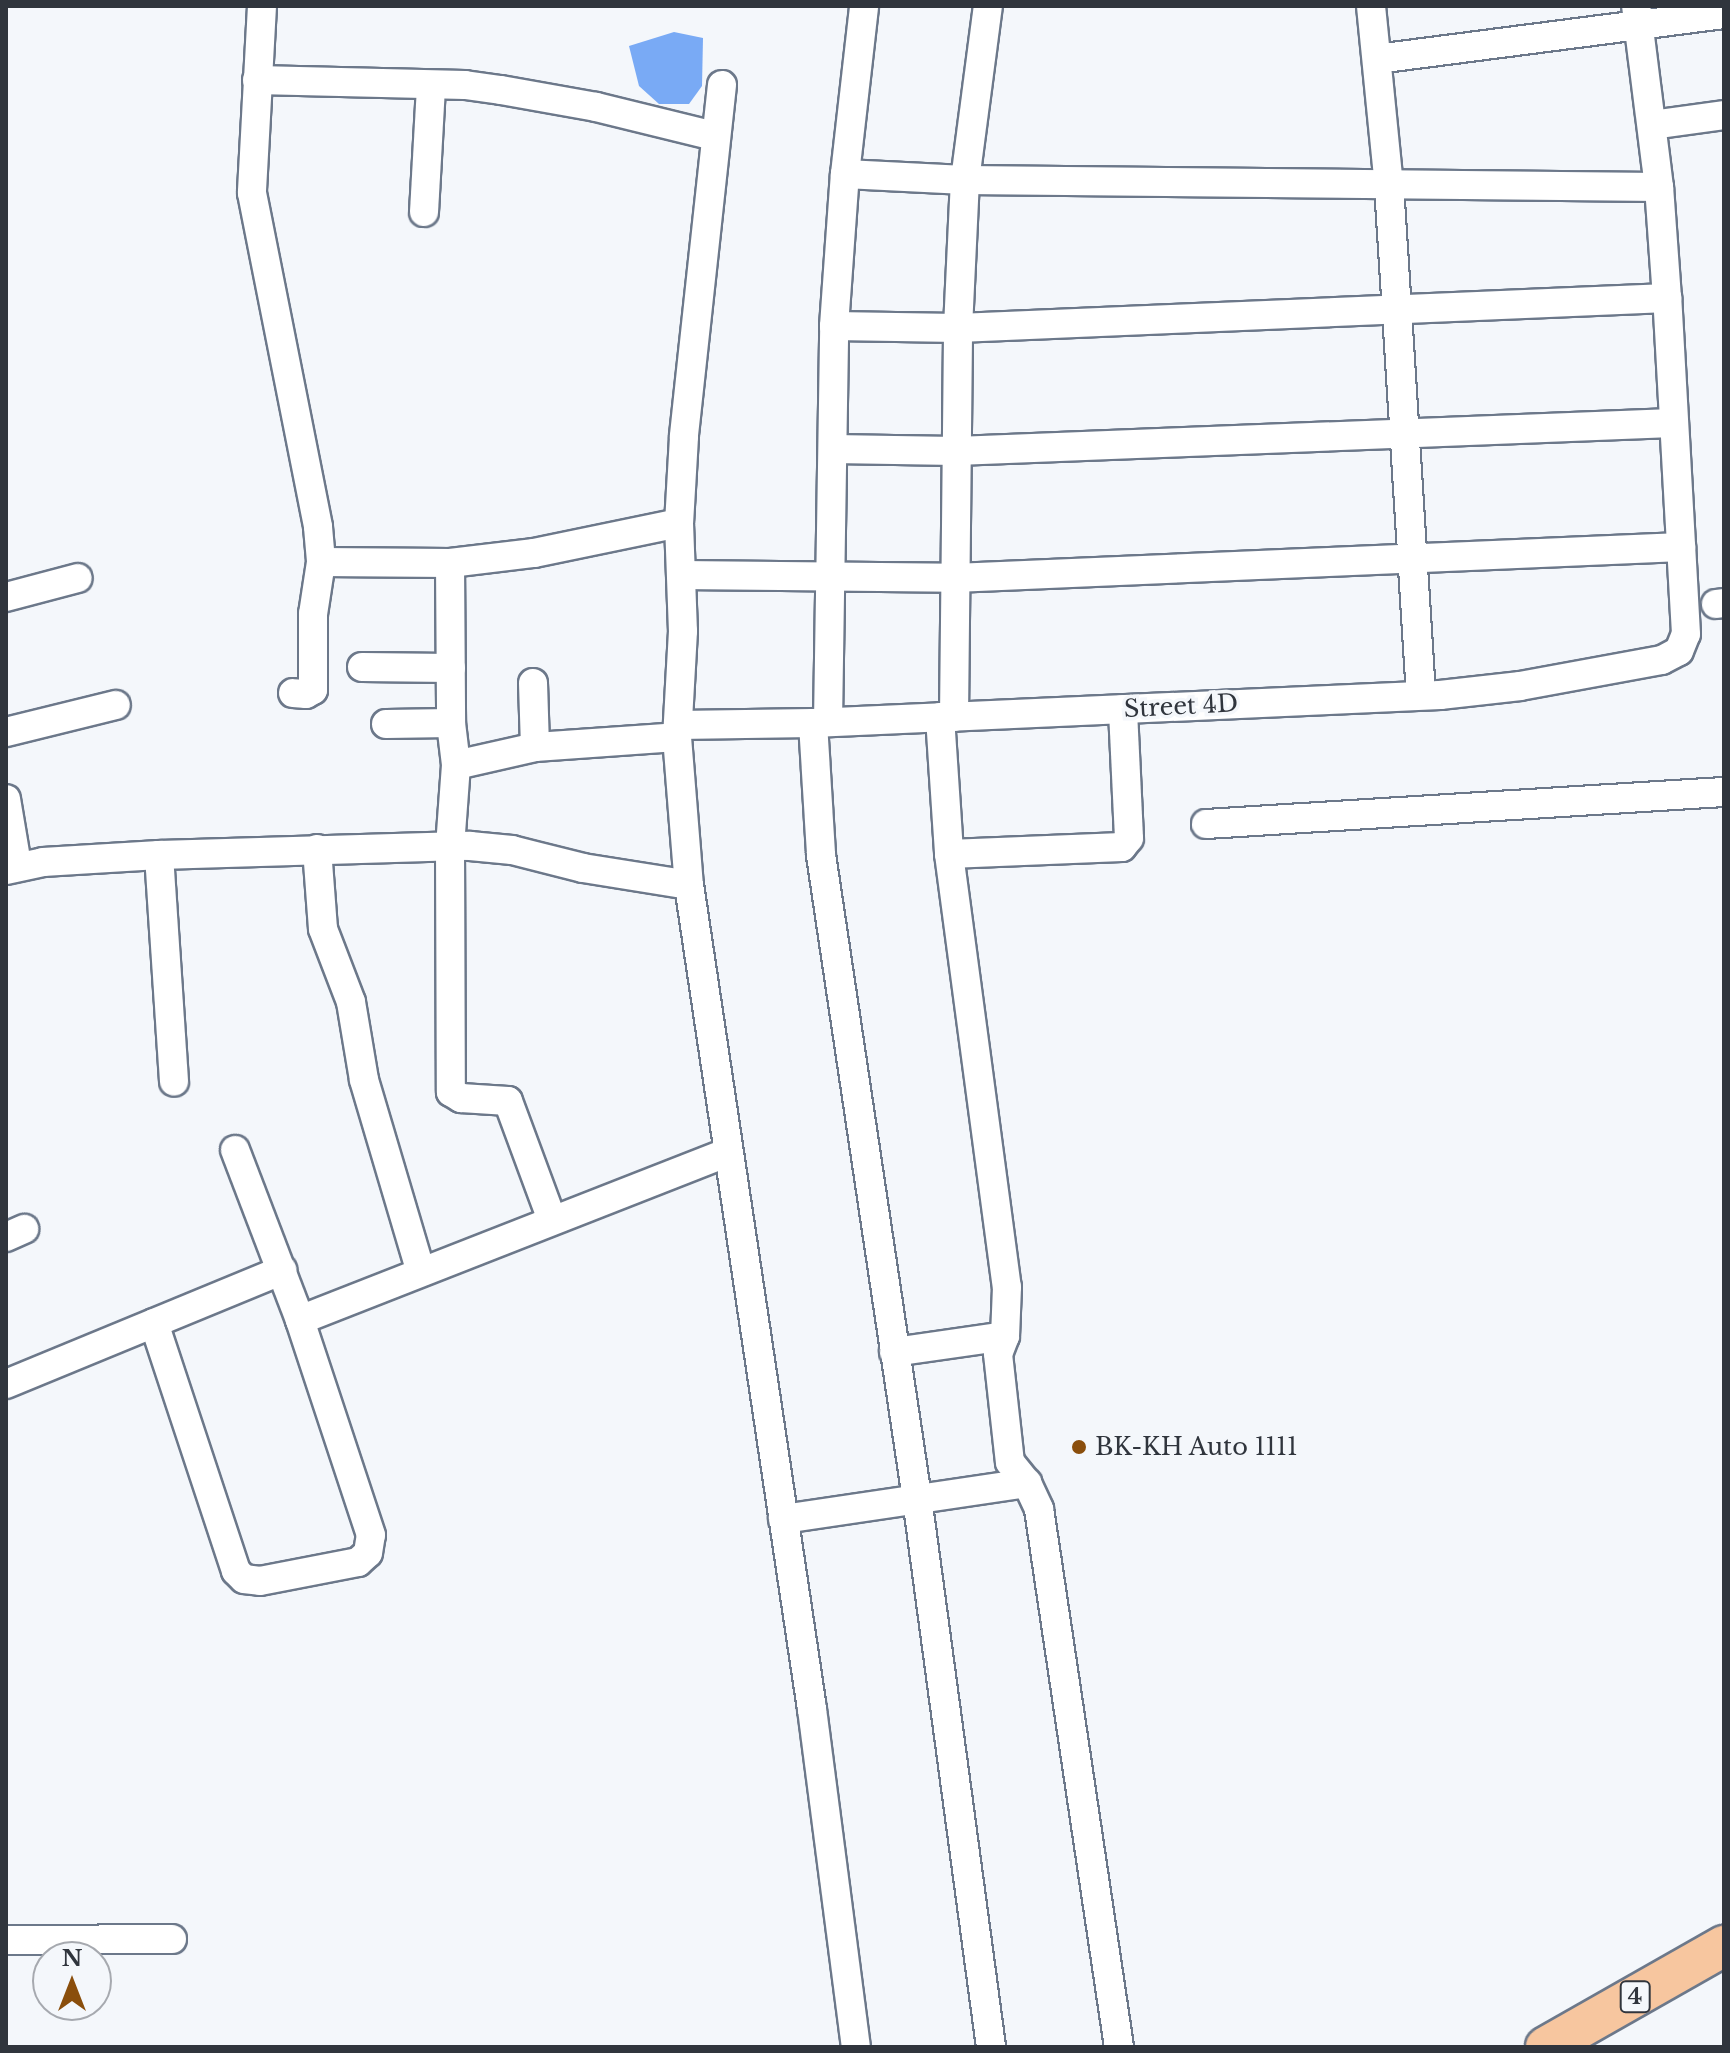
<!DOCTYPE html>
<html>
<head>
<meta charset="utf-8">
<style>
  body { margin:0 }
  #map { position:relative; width:1730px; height:2053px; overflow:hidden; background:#f4f7fb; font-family:"Libre Baskerville",serif }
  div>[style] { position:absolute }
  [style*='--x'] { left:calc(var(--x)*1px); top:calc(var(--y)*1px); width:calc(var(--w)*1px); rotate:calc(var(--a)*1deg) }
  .water>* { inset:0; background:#79aaf5 }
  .roads { filter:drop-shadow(2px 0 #6c788a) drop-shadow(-2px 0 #6c788a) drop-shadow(0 2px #6c788a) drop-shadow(0 -2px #6c788a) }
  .minor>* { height:28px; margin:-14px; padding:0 14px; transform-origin:14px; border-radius:14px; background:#fff }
  .highway>* { height:40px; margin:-20px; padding:0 20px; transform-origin:20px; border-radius:20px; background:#f7c69f }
  .dots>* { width:22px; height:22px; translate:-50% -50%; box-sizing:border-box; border:4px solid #f4f7fb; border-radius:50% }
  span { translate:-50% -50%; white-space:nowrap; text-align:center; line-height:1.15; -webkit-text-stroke:7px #f4f7fb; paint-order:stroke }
  .shield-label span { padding:2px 6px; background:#f4f7fb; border:2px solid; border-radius:6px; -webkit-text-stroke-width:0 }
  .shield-label { font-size:22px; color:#30353d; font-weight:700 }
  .street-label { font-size:24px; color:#30353d }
  .poi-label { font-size:24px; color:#30353d }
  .left { translate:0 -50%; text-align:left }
  .frame { position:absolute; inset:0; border:8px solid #30353d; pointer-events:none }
  .north { position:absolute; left:32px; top:1941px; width:80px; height:80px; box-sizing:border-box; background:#f4f7fb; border:2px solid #a6a9af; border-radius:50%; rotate:0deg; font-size:22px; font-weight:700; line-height:32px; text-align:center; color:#30353d }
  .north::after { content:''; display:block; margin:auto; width:28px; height:36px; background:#8a4e0c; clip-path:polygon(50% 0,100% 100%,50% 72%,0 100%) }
</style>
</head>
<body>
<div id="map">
  <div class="water">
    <i style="clip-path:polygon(674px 32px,703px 38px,702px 86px,689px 104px,659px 104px,639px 86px,629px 46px)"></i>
  </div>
  <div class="roads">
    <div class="minor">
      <i style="--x:262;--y:6;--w:187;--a:93.1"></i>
      <i style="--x:252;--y:193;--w:340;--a:78.8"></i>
      <i style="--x:318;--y:527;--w:35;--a:85"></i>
      <i style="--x:321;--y:562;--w:53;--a:98.7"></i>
      <i style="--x:313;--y:614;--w:76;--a:90"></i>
      <i style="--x:313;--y:690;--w:8;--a:150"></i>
      <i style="--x:306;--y:694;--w:13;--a:-176"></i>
      <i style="--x:1371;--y:6;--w:180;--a:84.3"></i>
      <i style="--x:1389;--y:185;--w:511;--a:86.41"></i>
      <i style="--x:1377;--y:59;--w:350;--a:-7.4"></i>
      <i style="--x:257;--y:80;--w:208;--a:1.4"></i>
      <i style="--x:465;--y:85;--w:36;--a:8"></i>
      <i style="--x:501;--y:90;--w:97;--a:10.1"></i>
      <i style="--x:596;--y:107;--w:122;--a:13.8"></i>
      <i style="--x:722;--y:85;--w:354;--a:96.2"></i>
      <i style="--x:684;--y:437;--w:86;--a:93.3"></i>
      <i style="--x:679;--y:523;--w:108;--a:87.9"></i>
      <i style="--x:683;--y:631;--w:106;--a:93.2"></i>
      <i style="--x:677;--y:737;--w:148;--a:85.4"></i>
      <i style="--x:689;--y:885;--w:833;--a:81.51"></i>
      <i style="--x:812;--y:1709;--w:341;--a:82.6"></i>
      <i style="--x:1652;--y:125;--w:73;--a:-7.9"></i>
      <i style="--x:845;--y:174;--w:120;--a:2.9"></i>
      <i style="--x:965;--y:180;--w:694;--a:0.58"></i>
      <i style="--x:424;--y:212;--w:126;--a:-86.8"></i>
      <i style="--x:834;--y:326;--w:124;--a:0.9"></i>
      <i style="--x:958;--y:328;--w:710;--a:-2.42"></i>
      <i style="--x:833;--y:449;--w:123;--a:0.9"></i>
      <i style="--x:956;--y:451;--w:717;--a:-2.24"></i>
      <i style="--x:321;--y:562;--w:129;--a:0.4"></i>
      <i style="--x:450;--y:563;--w:85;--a:-6.8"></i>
      <i style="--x:534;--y:553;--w:148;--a:-11.7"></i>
      <i style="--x:450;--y:563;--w:160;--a:89.6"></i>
      <i style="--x:451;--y:723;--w:42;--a:83.2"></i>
      <i style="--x:456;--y:765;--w:81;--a:94.2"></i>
      <i style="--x:450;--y:846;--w:246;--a:89.8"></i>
      <i style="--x:451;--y:1092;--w:12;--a:31"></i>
      <i style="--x:461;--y:1098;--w:47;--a:3.7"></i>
      <i style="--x:508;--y:1101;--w:127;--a:69.7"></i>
      <i style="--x:681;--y:575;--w:273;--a:0.6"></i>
      <i style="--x:954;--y:578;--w:728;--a:-2.44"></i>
      <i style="--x:6;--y:597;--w:74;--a:-14.8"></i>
      <i style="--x:1716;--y:604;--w:8;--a:-7"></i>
      <i style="--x:362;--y:667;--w:89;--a:0.6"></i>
      <i style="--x:533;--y:683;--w:64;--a:88.2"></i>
      <i style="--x:940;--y:717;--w:137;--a:86.2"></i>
      <i style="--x:949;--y:854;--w:437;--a:82.4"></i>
      <i style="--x:1007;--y:1287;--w:49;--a:92.3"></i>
      <i style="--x:1005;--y:1336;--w:19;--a:111"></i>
      <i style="--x:998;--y:1354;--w:109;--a:83.7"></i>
      <i style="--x:1010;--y:1462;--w:27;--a:51"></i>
      <i style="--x:1027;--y:1483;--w:29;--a:65"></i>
      <i style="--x:1039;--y:1509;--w:544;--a:81.54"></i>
      <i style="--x:954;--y:717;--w:389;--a:-89.4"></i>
      <i style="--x:958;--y:328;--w:148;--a:-87.3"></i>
      <i style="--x:965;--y:180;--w:176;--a:-82.5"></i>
      <i style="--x:828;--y:722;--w:396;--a:-89.1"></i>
      <i style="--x:834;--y:326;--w:152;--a:-85.9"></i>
      <i style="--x:845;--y:174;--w:169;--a:-83.5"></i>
      <i style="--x:813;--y:723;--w:132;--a:86.5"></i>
      <i style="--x:821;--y:855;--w:650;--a:81.51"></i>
      <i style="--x:917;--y:1498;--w:554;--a:82.32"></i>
      <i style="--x:386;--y:724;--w:65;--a:-0.9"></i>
      <i style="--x:678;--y:725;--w:135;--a:-0.8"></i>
      <i style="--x:813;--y:723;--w:628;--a:-2.56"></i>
      <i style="--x:1440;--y:695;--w:81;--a:-6.4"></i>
      <i style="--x:1520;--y:686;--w:144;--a:-10.4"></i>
      <i style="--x:1662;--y:660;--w:19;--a:-28"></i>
      <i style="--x:1679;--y:651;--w:18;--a:-68"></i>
      <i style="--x:1686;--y:634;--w:337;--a:-93.2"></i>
      <i style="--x:1667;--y:298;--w:111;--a:-94.1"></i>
      <i style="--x:1659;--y:187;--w:182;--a:-97.2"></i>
      <i style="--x:6;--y:732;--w:113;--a:-13.8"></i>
      <i style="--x:456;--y:765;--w:81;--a:-12.8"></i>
      <i style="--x:535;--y:747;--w:142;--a:-4"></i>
      <i style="--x:6;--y:799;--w:67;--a:80.5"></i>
      <i style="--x:1206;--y:824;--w:519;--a:-3.54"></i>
      <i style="--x:317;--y:849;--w:80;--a:85.7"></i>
      <i style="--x:323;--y:929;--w:78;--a:69"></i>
      <i style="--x:351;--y:1002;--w:79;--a:80.5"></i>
      <i style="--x:364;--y:1080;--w:200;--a:73.5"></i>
      <i style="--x:949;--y:854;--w:173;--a:-2.3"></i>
      <i style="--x:1122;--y:847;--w:11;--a:-52"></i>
      <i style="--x:1129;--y:838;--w:129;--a:-92.7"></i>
      <i style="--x:159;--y:855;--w:227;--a:86.2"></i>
      <i style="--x:6;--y:870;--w:38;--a:-12"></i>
      <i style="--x:43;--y:862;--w:116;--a:-3.5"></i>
      <i style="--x:159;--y:855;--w:311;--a:-1.7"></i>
      <i style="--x:470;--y:846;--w:42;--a:5.4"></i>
      <i style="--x:512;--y:850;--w:73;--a:14.2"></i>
      <i style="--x:583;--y:868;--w:107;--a:9.1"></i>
      <i style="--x:6;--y:1237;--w:20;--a:-24"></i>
      <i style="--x:300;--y:1320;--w:458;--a:-21.4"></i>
      <i style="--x:154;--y:1323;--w:261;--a:71.7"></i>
      <i style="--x:236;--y:1571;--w:11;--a:45"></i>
      <i style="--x:244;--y:1579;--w:16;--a:7"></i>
      <i style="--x:260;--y:1581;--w:100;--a:-11"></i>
      <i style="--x:358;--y:1562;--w:13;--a:-42"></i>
      <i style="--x:368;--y:1553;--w:18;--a:-81"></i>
      <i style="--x:371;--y:1535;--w:226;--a:-108.3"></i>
      <i style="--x:300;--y:1320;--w:182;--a:-110.9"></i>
      <i style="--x:894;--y:1352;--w:112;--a:-8.2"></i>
      <i style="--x:6;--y:1384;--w:299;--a:-22.4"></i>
      <i style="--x:783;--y:1519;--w:247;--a:-8.4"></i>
      <i style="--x:6;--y:1940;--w:166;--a:-0.3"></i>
    </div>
    <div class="highway">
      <i style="--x:1546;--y:2047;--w:205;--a:-29.6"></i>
    </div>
  </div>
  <div class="dots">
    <i style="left:1079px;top:1447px;background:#8a4e0c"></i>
  </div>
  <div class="shield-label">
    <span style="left:1635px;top:1997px">4</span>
  </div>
  <div class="street-label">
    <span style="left:1181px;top:706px;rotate:-3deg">Street 4D</span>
  </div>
  <div class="poi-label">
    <span class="left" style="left:1095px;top:1447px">BK-KH Auto 1111</span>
  </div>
  <div class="frame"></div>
  <div class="north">N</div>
</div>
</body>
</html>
